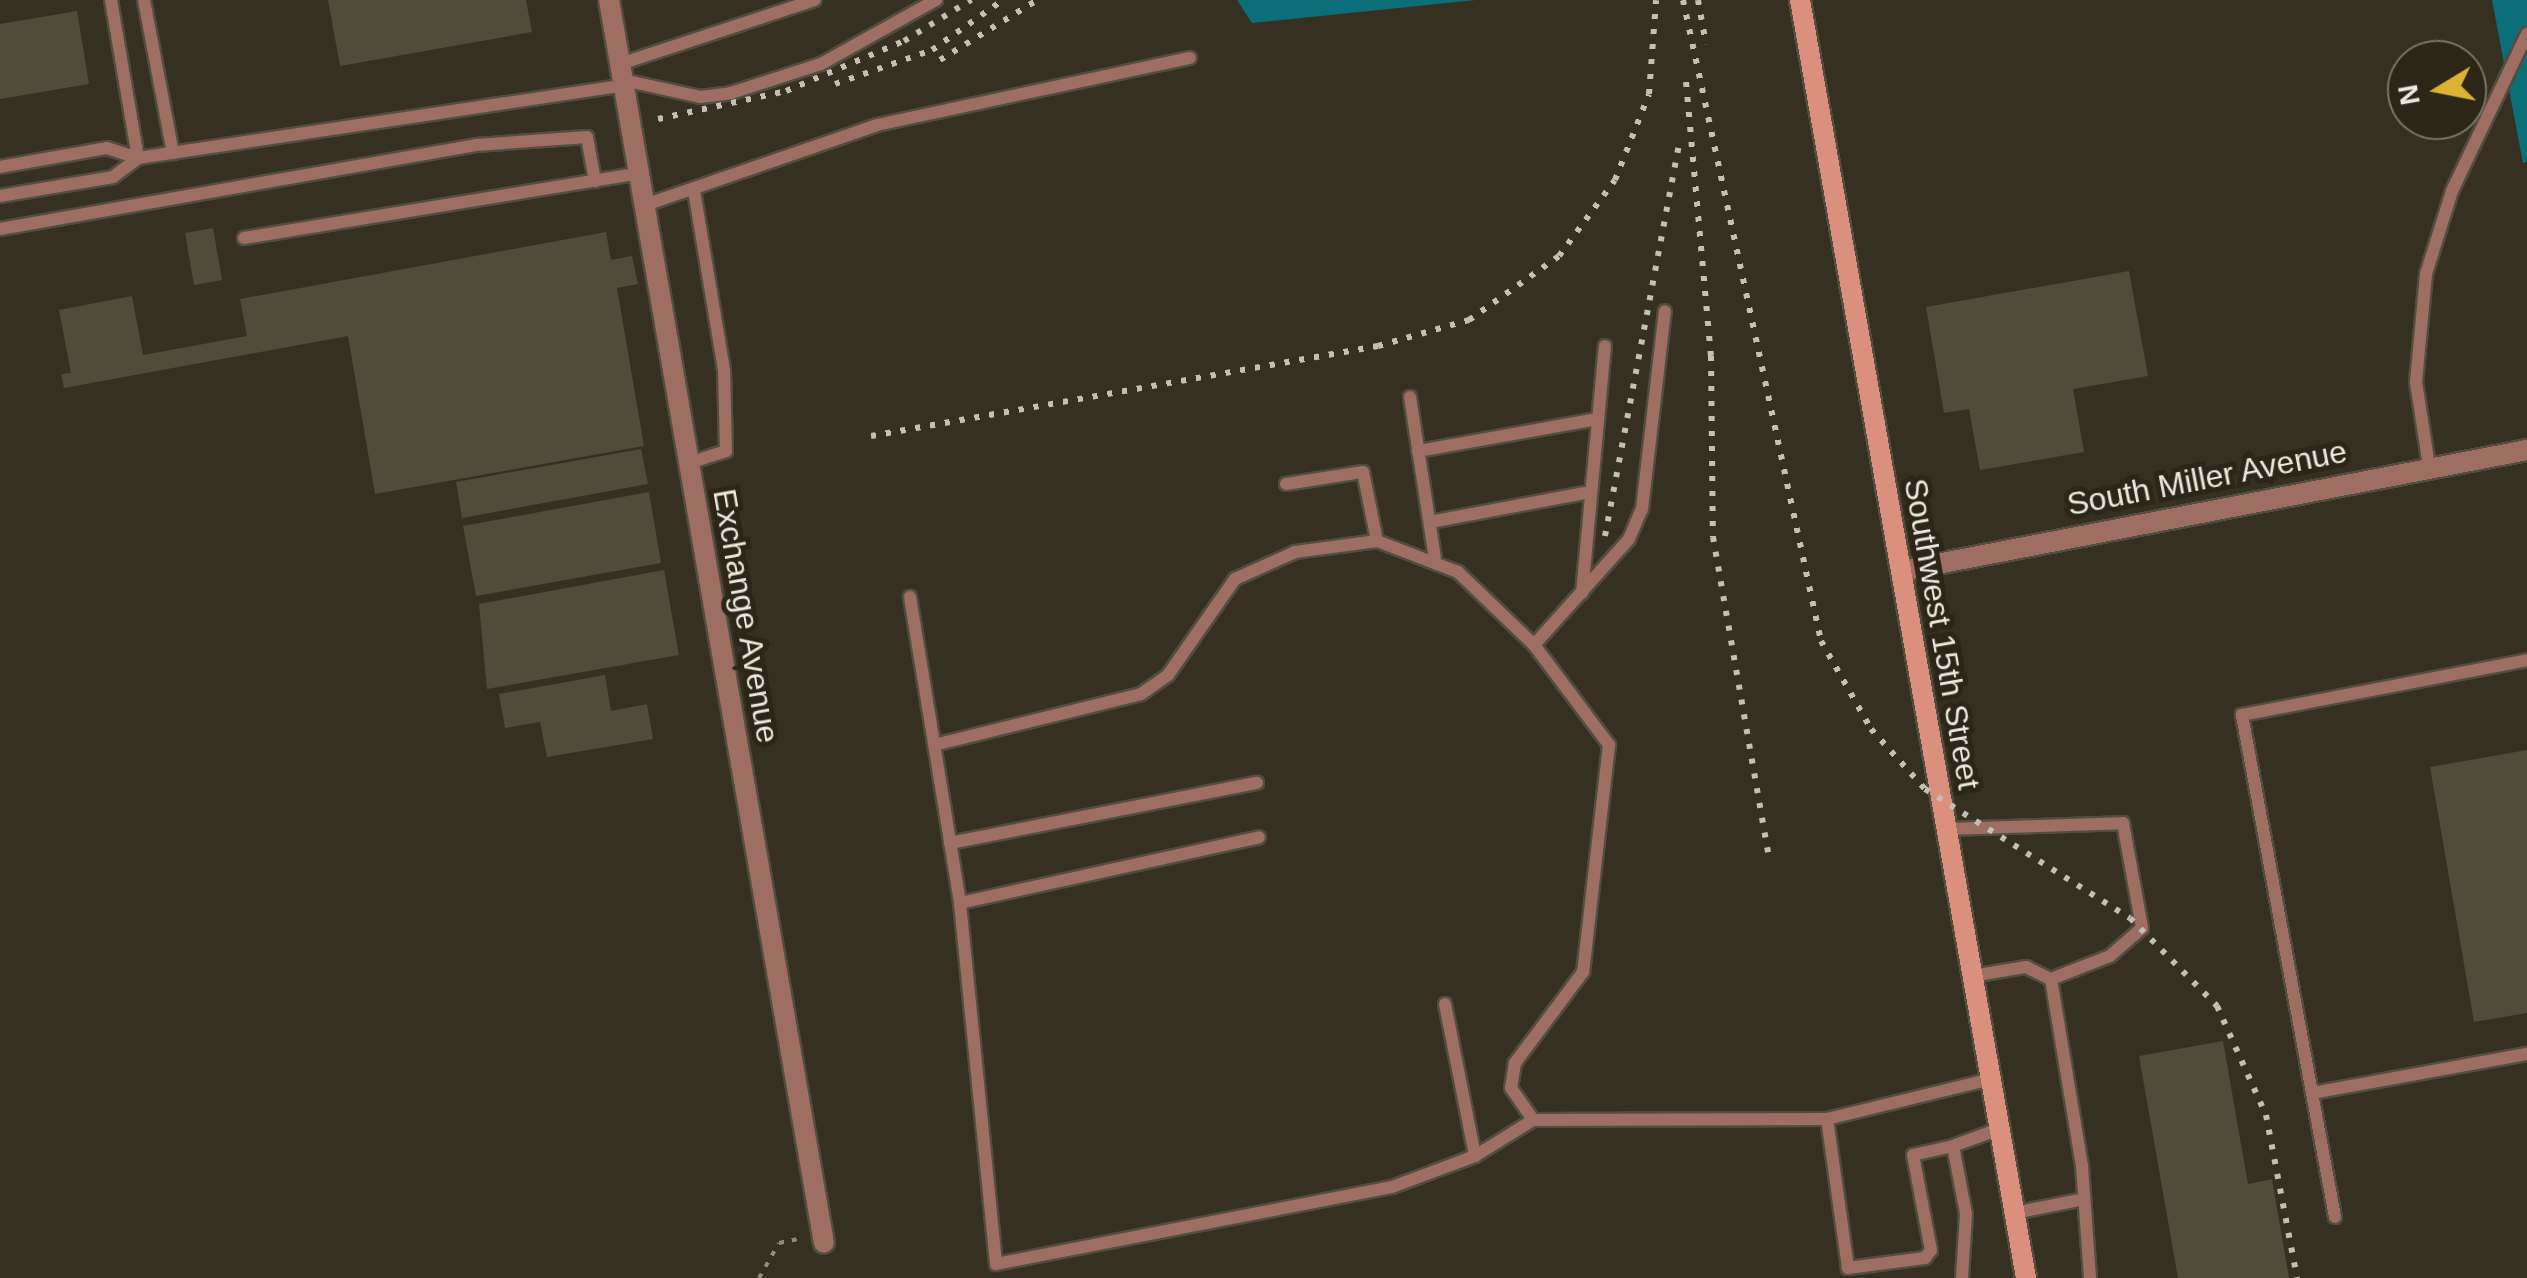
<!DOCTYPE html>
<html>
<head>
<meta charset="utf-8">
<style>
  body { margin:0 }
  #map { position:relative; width:2527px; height:1278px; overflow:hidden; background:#353021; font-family:Arial,sans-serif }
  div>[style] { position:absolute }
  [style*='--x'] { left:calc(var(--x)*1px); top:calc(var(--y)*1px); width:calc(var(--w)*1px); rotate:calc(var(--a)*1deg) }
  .water>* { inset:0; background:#0a6f79 }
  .building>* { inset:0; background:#504b3b }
  .path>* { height:4px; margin-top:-2px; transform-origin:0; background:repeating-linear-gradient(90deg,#8f8b7f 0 5px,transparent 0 13px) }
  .roads { filter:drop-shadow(2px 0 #524d3f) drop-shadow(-2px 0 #524d3f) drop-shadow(0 2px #524d3f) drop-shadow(0 -2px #524d3f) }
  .service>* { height:12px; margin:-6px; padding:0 6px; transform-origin:6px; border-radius:6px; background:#9e6e62 }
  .minor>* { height:20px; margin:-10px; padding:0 10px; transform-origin:10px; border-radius:10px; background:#9e6e62 }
  .secondary>* { height:20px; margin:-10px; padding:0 10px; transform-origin:10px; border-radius:10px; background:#db907d }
  .rail>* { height:6px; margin-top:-3px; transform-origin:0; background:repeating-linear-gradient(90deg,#c3c0b6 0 5px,transparent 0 15px) }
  span { translate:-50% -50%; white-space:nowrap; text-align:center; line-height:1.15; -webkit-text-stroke:10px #2b2617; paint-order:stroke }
  .street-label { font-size:32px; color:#ebe8df }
  .north { position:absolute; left:2387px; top:40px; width:100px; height:100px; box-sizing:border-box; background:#2b2617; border:2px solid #787467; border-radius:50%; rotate:260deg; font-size:28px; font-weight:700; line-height:40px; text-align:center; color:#ebe8df }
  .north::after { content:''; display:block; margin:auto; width:35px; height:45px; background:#dcb233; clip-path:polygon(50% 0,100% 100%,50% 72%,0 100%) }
</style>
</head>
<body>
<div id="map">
  <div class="water">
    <i style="clip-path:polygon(1237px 0,1476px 0,1252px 23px)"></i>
    <i style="clip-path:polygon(2492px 0,2527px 0,2527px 162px,2523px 163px)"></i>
  </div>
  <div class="building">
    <i style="clip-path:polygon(328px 0,526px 0,532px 32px,340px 66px)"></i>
    <i style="clip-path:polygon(77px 11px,89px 84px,0 99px,0 24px)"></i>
    <i style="clip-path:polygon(213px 228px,222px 280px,194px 285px,185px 233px)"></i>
    <i style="clip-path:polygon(606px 232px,611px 260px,632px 256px,638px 284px,617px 288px,644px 446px,375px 494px,348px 336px,64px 388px,61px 374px,71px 373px,59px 310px,132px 296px,143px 355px,247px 336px,240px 299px)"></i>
    <i style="clip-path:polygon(2129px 271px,2148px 376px,2073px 389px,2084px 452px,1980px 470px,1969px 409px,1944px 413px,1926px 307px)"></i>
    <i style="clip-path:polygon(641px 449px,648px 484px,462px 518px,456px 482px)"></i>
    <i style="clip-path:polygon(649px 492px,661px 563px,476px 596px,463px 526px)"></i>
    <i style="clip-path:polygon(664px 570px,679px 655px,487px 689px,479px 604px)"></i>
    <i style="clip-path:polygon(605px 675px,611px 711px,647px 704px,653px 739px,547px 757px,540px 722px,505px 728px,499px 694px)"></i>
    <i style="clip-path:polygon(2527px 750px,2527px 1013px,2474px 1022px,2430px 767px)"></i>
    <i style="clip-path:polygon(2223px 1041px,2248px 1184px,2272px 1179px,2289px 1278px,2178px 1278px,2139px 1056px)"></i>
  </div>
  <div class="path">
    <i style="--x:759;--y:1278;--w:40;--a:-60.3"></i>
    <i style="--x:779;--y:1243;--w:25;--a:-12"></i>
  </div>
  <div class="roads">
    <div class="service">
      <i style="--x:144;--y:0;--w:156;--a:79.3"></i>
      <i style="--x:620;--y:64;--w:205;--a:-18.2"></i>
      <i style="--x:623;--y:80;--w:79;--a:12.4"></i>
      <i style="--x:700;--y:97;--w:31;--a:-7"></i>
      <i style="--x:731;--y:93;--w:95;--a:-17.9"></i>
      <i style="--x:821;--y:64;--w:132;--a:-29.1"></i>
      <i style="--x:0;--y:167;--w:109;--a:-10.1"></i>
      <i style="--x:107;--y:148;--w:33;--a:18"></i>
      <i style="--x:138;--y:158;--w:160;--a:-99.7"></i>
      <i style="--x:0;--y:196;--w:115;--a:-9.5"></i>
      <i style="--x:113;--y:177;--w:31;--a:-37"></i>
      <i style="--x:138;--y:158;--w:491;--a:-8.5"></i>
      <i style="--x:645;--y:205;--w:245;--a:-19"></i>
      <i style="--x:877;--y:125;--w:320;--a:-12.1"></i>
      <i style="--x:0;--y:229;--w:483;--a:-10"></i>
      <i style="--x:476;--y:145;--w:111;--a:-4.1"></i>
      <i style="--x:587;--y:137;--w:45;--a:79.7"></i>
      <i style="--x:244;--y:238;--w:400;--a:-9.3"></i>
      <i style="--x:1410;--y:397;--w:163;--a:81.2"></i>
      <i style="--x:1418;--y:451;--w:182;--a:-10.1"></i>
      <i style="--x:689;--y:463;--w:39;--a:-18"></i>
      <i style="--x:726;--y:451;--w:81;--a:-91.4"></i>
      <i style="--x:724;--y:370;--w:182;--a:-99.5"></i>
      <i style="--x:2429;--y:466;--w:85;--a:-98.8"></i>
      <i style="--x:2416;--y:382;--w:108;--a:-84.7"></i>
      <i style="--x:2426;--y:274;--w:87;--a:-72.6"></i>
      <i style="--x:2452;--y:191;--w:174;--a:-64.5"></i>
      <i style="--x:1286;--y:484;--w:78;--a:-8.9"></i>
      <i style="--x:1363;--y:472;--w:70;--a:78.5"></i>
      <i style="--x:1430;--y:522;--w:163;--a:-10.6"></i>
      <i style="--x:1582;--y:593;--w:248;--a:-84.7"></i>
      <i style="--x:910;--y:597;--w:310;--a:80.7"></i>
      <i style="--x:960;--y:903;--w:363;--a:84.3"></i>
      <i style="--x:996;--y:1264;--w:403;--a:-11"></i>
      <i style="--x:1392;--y:1187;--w:89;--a:-20.5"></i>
      <i style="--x:1475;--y:1156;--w:68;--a:-31.8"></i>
      <i style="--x:1533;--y:1120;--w:294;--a:-0.2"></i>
      <i style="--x:1534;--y:645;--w:142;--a:-48.1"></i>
      <i style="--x:1629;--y:539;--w:33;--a:-67"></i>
      <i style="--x:1642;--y:509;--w:199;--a:-83.4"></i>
      <i style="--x:934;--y:745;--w:213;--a:-13.8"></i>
      <i style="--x:1141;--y:694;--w:33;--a:-35"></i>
      <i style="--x:1168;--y:675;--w:117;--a:-55.1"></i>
      <i style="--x:1235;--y:579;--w:66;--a:-24.2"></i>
      <i style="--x:1295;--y:552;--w:83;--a:-7.6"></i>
      <i style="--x:1377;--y:541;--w:87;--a:20.9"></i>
      <i style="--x:1458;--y:572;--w:105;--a:43.8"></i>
      <i style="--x:1534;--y:645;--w:125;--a:53.1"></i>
      <i style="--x:1609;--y:745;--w:228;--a:96.5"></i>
      <i style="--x:1583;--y:972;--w:114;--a:126.8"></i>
      <i style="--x:1515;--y:1063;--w:25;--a:99"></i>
      <i style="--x:1511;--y:1088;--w:39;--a:55"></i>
      <i style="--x:1946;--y:829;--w:177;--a:-1.9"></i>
      <i style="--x:2123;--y:823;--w:107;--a:79.7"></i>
      <i style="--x:2142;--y:928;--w:43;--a:138.8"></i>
      <i style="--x:2110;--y:956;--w:63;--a:158.7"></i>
      <i style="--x:950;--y:843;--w:313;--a:-11.1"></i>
      <i style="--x:960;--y:903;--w:306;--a:-12.4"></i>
      <i style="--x:1972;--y:976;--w:55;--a:-9.5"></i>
      <i style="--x:2026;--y:967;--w:28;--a:26"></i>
      <i style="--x:2051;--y:979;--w:190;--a:80.6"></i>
      <i style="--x:2082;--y:1166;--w:112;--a:85.9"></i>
      <i style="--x:1445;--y:1004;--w:155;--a:78.8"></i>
      <i style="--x:2312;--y:1093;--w:219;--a:-10.3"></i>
      <i style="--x:1953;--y:1146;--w:41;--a:167.3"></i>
      <i style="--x:1913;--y:1155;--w:97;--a:79.3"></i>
      <i style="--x:1931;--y:1250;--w:10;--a:127"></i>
      <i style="--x:1925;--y:1258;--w:78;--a:172.6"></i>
      <i style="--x:1848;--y:1268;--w:150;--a:-98"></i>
      <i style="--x:1827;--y:1119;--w:169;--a:-13.7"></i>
      <i style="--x:2014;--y:1213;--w:71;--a:-11.3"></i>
      <i style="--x:2335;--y:1217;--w:511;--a:-100.5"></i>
      <i style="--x:2242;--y:715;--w:290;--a:-10.9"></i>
      <i style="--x:1962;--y:1278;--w:64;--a:-86.4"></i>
      <i style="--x:1966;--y:1214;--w:69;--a:-100.8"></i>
      <i style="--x:1953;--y:1146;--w:49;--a:-20.3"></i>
    </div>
    <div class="minor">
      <i style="--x:609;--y:0;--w:1261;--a:80.19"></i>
      <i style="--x:1901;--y:571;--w:638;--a:-10.94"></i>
    </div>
    <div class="secondary">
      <i style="--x:1800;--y:0;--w:1298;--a:79.97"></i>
    </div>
  </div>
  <div class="rail">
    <i style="--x:1683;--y:0;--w:656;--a:77.85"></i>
    <i style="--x:1821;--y:641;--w:101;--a:60.4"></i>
    <i style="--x:1871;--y:729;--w:81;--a:48"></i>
    <i style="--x:1925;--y:789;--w:242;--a:32.2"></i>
    <i style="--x:2130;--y:918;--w:124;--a:45.3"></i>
    <i style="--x:2217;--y:1006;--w:120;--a:65.8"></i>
    <i style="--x:2266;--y:1115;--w:166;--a:79.2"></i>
    <i style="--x:1698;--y:0;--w:45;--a:79.7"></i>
    <i style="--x:940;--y:60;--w:114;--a:-31.7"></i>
    <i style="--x:1686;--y:82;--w:275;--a:84.8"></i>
    <i style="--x:1711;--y:356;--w:181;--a:89.4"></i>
    <i style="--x:1713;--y:537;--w:320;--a:80.1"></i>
    <i style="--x:835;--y:84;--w:103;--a:-19.3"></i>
    <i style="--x:932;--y:50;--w:87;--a:-35.2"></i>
    <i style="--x:658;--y:119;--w:131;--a:-12.3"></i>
    <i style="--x:786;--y:91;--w:128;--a:-23"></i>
    <i style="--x:904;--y:41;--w:79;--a:-31.5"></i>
    <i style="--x:871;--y:436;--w:515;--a:-10.07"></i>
    <i style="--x:1378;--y:346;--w:95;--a:-15.9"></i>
    <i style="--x:1469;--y:320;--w:110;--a:-35.4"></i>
    <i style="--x:1559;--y:256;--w:94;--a:-53.6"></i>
    <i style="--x:1615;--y:180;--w:92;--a:-68.4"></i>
    <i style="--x:1649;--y:94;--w:94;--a:-85.7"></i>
    <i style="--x:1605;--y:536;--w:399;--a:-79.3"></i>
  </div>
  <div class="street-label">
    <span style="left:2207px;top:478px;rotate:-11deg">South Miller Avenue</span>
    <span style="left:746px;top:616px;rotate:80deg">Exchange Avenue</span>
    <span style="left:1942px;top:634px;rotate:80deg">Southwest 15th Street</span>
  </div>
  <div class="north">N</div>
</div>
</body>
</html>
